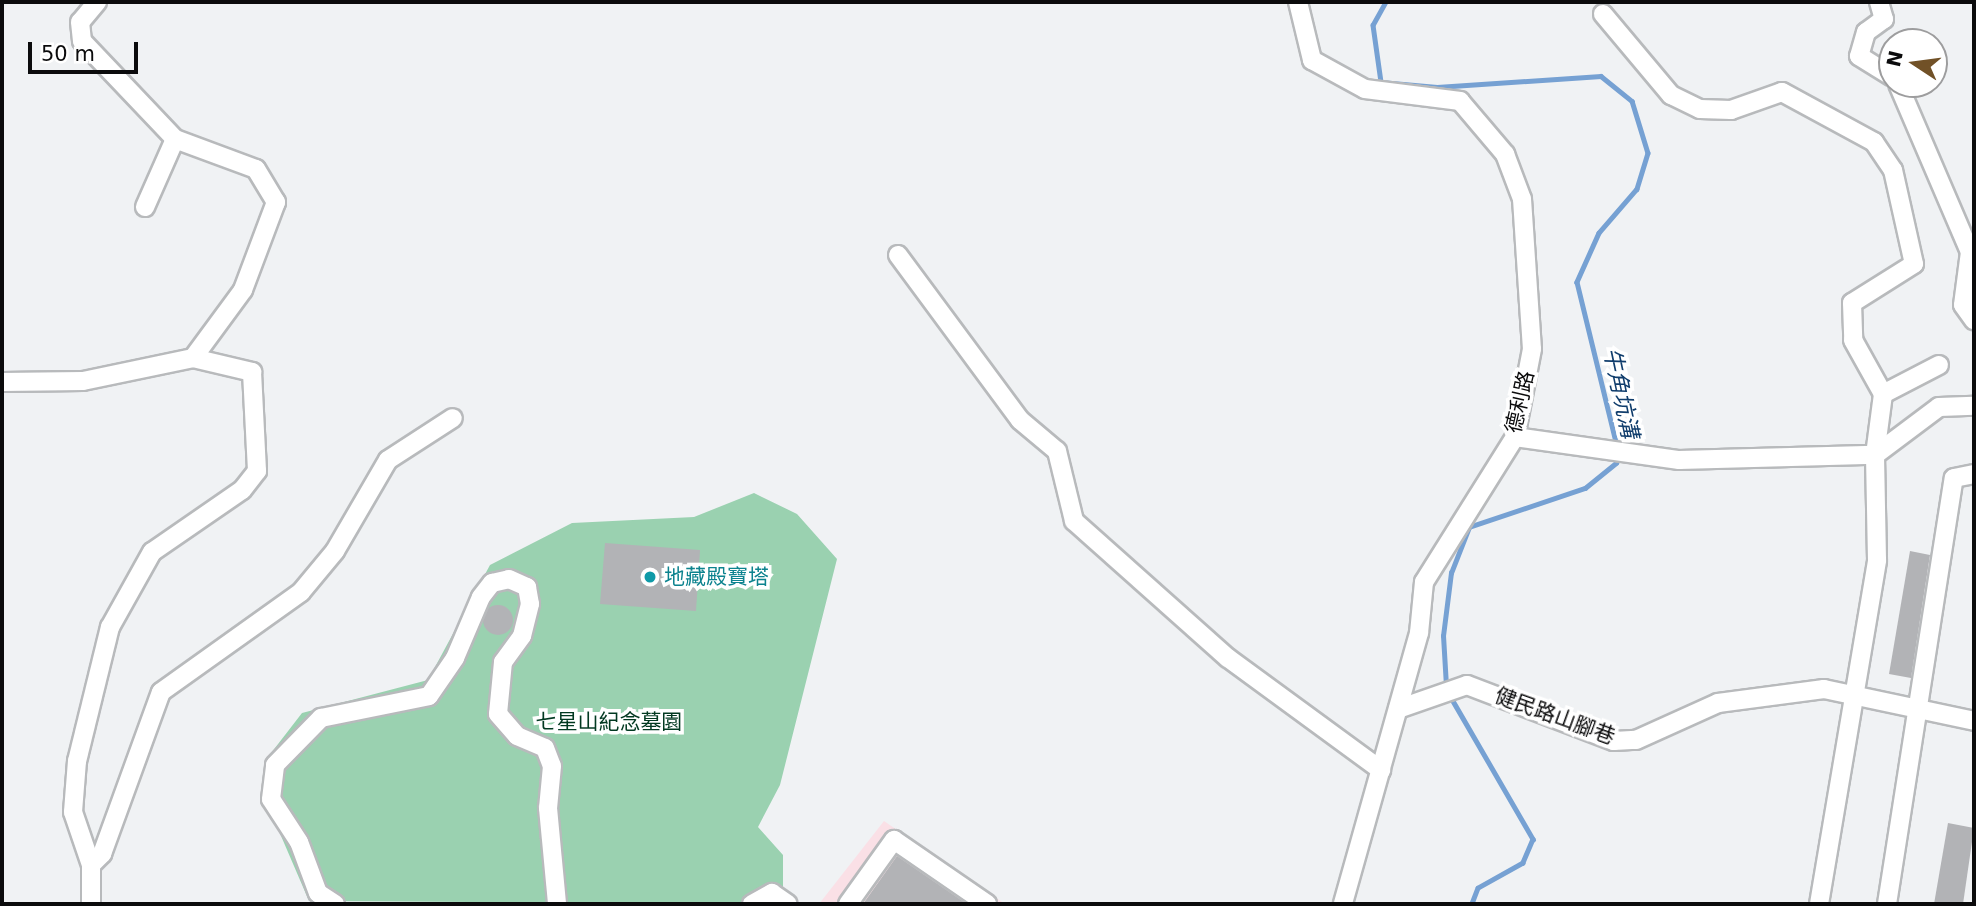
<!DOCTYPE html>
<html>
<head>
<meta charset="utf-8">
<style>
  body { margin:0 }
  #map { position:relative; width:1976px; height:906px; overflow:hidden; background:#f0f2f4; font-family:"DejaVu Sans","Noto Sans TC",sans-serif }
  div>[style] { position:absolute }
  [style*='--x'] { left:calc(var(--x)*1px); top:calc(var(--y)*1px); width:calc(var(--w)*1px); rotate:calc(var(--a)*1deg) }
  .industrial>* { inset:0; background:#fae0e6 }
  .green>* { inset:0; background:#9ad1b0 }
  .stream>* { height:4.5px; margin:-2.25px; padding:0 2.25px; transform-origin:2.25px; border-radius:2.25px; background:#76a1d3 }
  .building>* { inset:0; background:#b2b3b6 }
  .round { border-radius:50% }
  .roads { filter:drop-shadow(2px 0 #b8babc) drop-shadow(-2px 0 #b8babc) drop-shadow(0 2px #b8babc) drop-shadow(0 -2px #b8babc) }
  .minor>* { height:18px; margin:-9px; padding:0 9px; transform-origin:9px; border-radius:9px; background:#fff }
  .dots>* { width:19px; height:19px; translate:-50% -50%; box-sizing:border-box; border:4px solid #fff; border-radius:50% }
  span { translate:-50% -50%; white-space:nowrap; text-align:center; line-height:1.15; -webkit-text-stroke:7px #fff; paint-order:stroke }
  .street-label { font-size:21px; color:#0b0b0c }
  .culture-label { font-size:21px; color:#0d838f }
  .left { translate:0 -50%; text-align:left }
  .park-label { font-size:21px; color:#023921 }
  .water-label { font-size:23px; color:#103d6c; font-style:italic }
  .frame { position:absolute; inset:0; border:4px solid #0b0b0c; pointer-events:none }
  .north { position:absolute; left:1878px; top:28px; width:70px; height:70px; box-sizing:border-box; background:#fff; border:2px solid #9d9d9e; border-radius:50%; rotate:283deg; font-size:19px; font-weight:700; line-height:28px; text-align:center; color:#0b0b0c }
  .north::after { content:''; display:block; margin:auto; width:24px; height:32px; background:#715127; clip-path:polygon(50% 0,100% 100%,50% 72%,0 100%) }
  .scale { position:absolute; left:28px; top:42px; width:110px; height:32px; box-sizing:border-box; border:4px solid #0b0b0c; border-top:0; padding-left:9px; font-size:21px; line-height:24px; white-space:nowrap; color:#0b0b0c; -webkit-text-stroke:5px #fff; paint-order:stroke }
</style>
</head>
<body>
<div id="map">
  <div class="industrial">
    <i style="clip-path:polygon(884px 821px,1005px 904px,819px 904px)"></i>
  </div>
  <div class="green">
    <i style="clip-path:polygon(754px 493px,797px 514px,837px 559px,780px 785px,758px 827px,783px 855px,783px 904px,309px 901px,263px 794px,268px 757px,302px 713px,428px 680px,490px 565px,572px 523px,694px 517px)"></i>
  </div>
  <div class="stream">
    <i style="--x:1386;--y:2;--w:26;--a:119"></i>
    <i style="--x:1373;--y:25;--w:58;--a:82"></i>
    <i style="--x:1381;--y:82;--w:56;--a:5.1"></i>
    <i style="--x:1437;--y:87;--w:164;--a:-3.8"></i>
    <i style="--x:1601;--y:76;--w:40;--a:39"></i>
    <i style="--x:1632;--y:101;--w:54;--a:72.9"></i>
    <i style="--x:1648;--y:153;--w:38;--a:107"></i>
    <i style="--x:1637;--y:189;--w:58;--a:130.8"></i>
    <i style="--x:1599;--y:233;--w:54;--a:114.2"></i>
    <i style="--x:1577;--y:282;--w:169;--a:76.3"></i>
    <i style="--x:1446;--y:686;--w:50;--a:-93.4"></i>
    <i style="--x:1443;--y:636;--w:64;--a:-82.8"></i>
    <i style="--x:1451;--y:573;--w:49;--a:-68.6"></i>
    <i style="--x:1469;--y:527;--w:122;--a:-18.6"></i>
    <i style="--x:1585;--y:488;--w:40;--a:-39"></i>
    <i style="--x:1616;--y:463;--w:8;--a:-83"></i>
    <i style="--x:1449;--y:694;--w:168;--a:59.9"></i>
    <i style="--x:1533;--y:839;--w:26;--a:113"></i>
    <i style="--x:1523;--y:863;--w:51;--a:150.9"></i>
    <i style="--x:1478;--y:888;--w:17;--a:111"></i>
  </div>
  <div class="building">
    <i style="clip-path:polygon(605px 543px,700px 550px,696px 611px,600px 604px)"></i>
    <i style="clip-path:polygon(1910px 551px,1930px 555px,1911px 678px,1889px 674px)"></i>
    <i class="round" style="left:483px;top:605px;width:30px;height:30px"></i>
    <i style="clip-path:polygon(1948px 823px,1974px 828px,1963px 904px,1934px 904px)"></i>
    <i style="clip-path:polygon(897px 856px,967px 904px,863px 904px)"></i>
  </div>
  <div class="roads">
    <div class="minor">
      <i style="--x:97;--y:2;--w:26;--a:130"></i>
      <i style="--x:80;--y:22;--w:19;--a:84"></i>
      <i style="--x:82;--y:41;--w:135;--a:46.5"></i>
      <i style="--x:175;--y:139;--w:86;--a:20.3"></i>
      <i style="--x:256;--y:169;--w:39;--a:59"></i>
      <i style="--x:276;--y:202;--w:94;--a:110.6"></i>
      <i style="--x:243;--y:290;--w:84;--a:126.3"></i>
      <i style="--x:1298;--y:2;--w:60;--a:76.4"></i>
      <i style="--x:1312;--y:60;--w:60;--a:28.7"></i>
      <i style="--x:1365;--y:89;--w:96;--a:7.2"></i>
      <i style="--x:1460;--y:101;--w:70;--a:49.7"></i>
      <i style="--x:1505;--y:154;--w:48;--a:69.3"></i>
      <i style="--x:1522;--y:199;--w:150;--a:86.2"></i>
      <i style="--x:1532;--y:349;--w:90;--a:100.9"></i>
      <i style="--x:1515;--y:437;--w:171;--a:122.1"></i>
      <i style="--x:1424;--y:582;--w:51;--a:95.6"></i>
      <i style="--x:1419;--y:633;--w:281;--a:105.7"></i>
      <i style="--x:1879;--y:2;--w:18;--a:74"></i>
      <i style="--x:1884;--y:19;--w:22;--a:144"></i>
      <i style="--x:1866;--y:32;--w:25;--a:106"></i>
      <i style="--x:1859;--y:56;--w:39;--a:32"></i>
      <i style="--x:1603;--y:14;--w:106;--a:50"></i>
      <i style="--x:1671;--y:95;--w:32;--a:26"></i>
      <i style="--x:1700;--y:109;--w:31;--a:2"></i>
      <i style="--x:1731;--y:110;--w:54;--a:-19.4"></i>
      <i style="--x:1782;--y:92;--w:105;--a:28.5"></i>
      <i style="--x:1874;--y:142;--w:34;--a:56"></i>
      <i style="--x:1893;--y:170;--w:96;--a:77.4"></i>
      <i style="--x:1914;--y:264;--w:73;--a:147.8"></i>
      <i style="--x:1852;--y:303;--w:37;--a:88"></i>
      <i style="--x:1853;--y:340;--w:62;--a:60.9"></i>
      <i style="--x:1898;--y:84;--w:183;--a:66.8"></i>
      <i style="--x:1970;--y:252;--w:53;--a:97.5"></i>
      <i style="--x:1963;--y:305;--w:19;--a:54"></i>
      <i style="--x:145;--y:207;--w:74;--a:-66.2"></i>
      <i style="--x:898;--y:255;--w:205;--a:53.5"></i>
      <i style="--x:1020;--y:420;--w:48;--a:40"></i>
      <i style="--x:1057;--y:451;--w:72;--a:76.3"></i>
      <i style="--x:1074;--y:521;--w:206;--a:41.7"></i>
      <i style="--x:1228;--y:658;--w:190;--a:36.2"></i>
      <i style="--x:2;--y:382;--w:81;--a:-0.7"></i>
      <i style="--x:83;--y:381;--w:112;--a:-11.8"></i>
      <i style="--x:193;--y:358;--w:61;--a:13.3"></i>
      <i style="--x:252;--y:372;--w:99;--a:87.1"></i>
      <i style="--x:257;--y:471;--w:24;--a:128"></i>
      <i style="--x:242;--y:490;--w:109;--a:145.4"></i>
      <i style="--x:152;--y:552;--w:86;--a:119.2"></i>
      <i style="--x:110;--y:627;--w:138;--a:103.8"></i>
      <i style="--x:77;--y:761;--w:51;--a:94.5"></i>
      <i style="--x:73;--y:812;--w:56;--a:71.2"></i>
      <i style="--x:91;--y:865;--w:39;--a:90"></i>
      <i style="--x:1515;--y:437;--w:166;--a:8"></i>
      <i style="--x:1679;--y:460;--w:196;--a:-1.5"></i>
      <i style="--x:1875;--y:455;--w:62;--a:-82.5"></i>
      <i style="--x:1883;--y:394;--w:63;--a:-27.4"></i>
      <i style="--x:1398;--y:709;--w:73;--a:-19.2"></i>
      <i style="--x:1467;--y:685;--w:157;--a:20.9"></i>
      <i style="--x:1614;--y:741;--w:22;--a:-3"></i>
      <i style="--x:1636;--y:740;--w:90;--a:-24.3"></i>
      <i style="--x:1718;--y:703;--w:107;--a:-7.5"></i>
      <i style="--x:1824;--y:689;--w:153;--a:12"></i>
      <i style="--x:91;--y:865;--w:16;--a:-45"></i>
      <i style="--x:102;--y:854;--w:172;--a:-70"></i>
      <i style="--x:161;--y:692;--w:172;--a:-35.5"></i>
      <i style="--x:301;--y:592;--w:53;--a:-50.3"></i>
      <i style="--x:335;--y:551;--w:105;--a:-59.8"></i>
      <i style="--x:388;--y:460;--w:77;--a:-32.9"></i>
      <i style="--x:335;--y:904;--w:20;--a:-147"></i>
      <i style="--x:318;--y:893;--w:54;--a:-110.4"></i>
      <i style="--x:299;--y:842;--w:51;--a:-123.1"></i>
      <i style="--x:271;--y:799;--w:34;--a:-83"></i>
      <i style="--x:275;--y:765;--w:66;--a:-45.6"></i>
      <i style="--x:321;--y:718;--w:110;--a:-11.5"></i>
      <i style="--x:429;--y:696;--w:46;--a:-55.6"></i>
      <i style="--x:455;--y:658;--w:66;--a:-66.9"></i>
      <i style="--x:481;--y:597;--w:18;--a:-52"></i>
      <i style="--x:492;--y:583;--w:17;--a:-13"></i>
      <i style="--x:509;--y:579;--w:20;--a:24"></i>
      <i style="--x:527;--y:587;--w:17;--a:80"></i>
      <i style="--x:530;--y:604;--w:33;--a:104"></i>
      <i style="--x:522;--y:636;--w:32;--a:126"></i>
      <i style="--x:503;--y:662;--w:52;--a:95.5"></i>
      <i style="--x:498;--y:714;--w:29;--a:49"></i>
      <i style="--x:517;--y:736;--w:30;--a:23"></i>
      <i style="--x:545;--y:748;--w:19;--a:69"></i>
      <i style="--x:552;--y:766;--w:42;--a:95.4"></i>
      <i style="--x:548;--y:808;--w:96;--a:84.6"></i>
      <i style="--x:752;--y:904;--w:23;--a:-29"></i>
      <i style="--x:772;--y:893;--w:19;--a:35"></i>
      <i style="--x:848;--y:904;--w:79;--a:-54.3"></i>
      <i style="--x:894;--y:840;--w:113;--a:34.5"></i>
      <i style="--x:1819;--y:904;--w:349;--a:-80.4"></i>
      <i style="--x:1877;--y:560;--w:105;--a:-91.1"></i>
      <i style="--x:1875;--y:455;--w:80;--a:-36.9"></i>
      <i style="--x:1939;--y:407;--w:35;--a:-2"></i>
      <i style="--x:1887;--y:904;--w:431;--a:-81.1"></i>
      <i style="--x:1954;--y:478;--w:20;--a:-11"></i>
    </div>
  </div>
  <div class="dots">
    <i style="left:650px;top:577px;background:#0f9aa8"></i>
  </div>
  <div class="street-label">
    <span style="left:1520px;top:402px;rotate:-77deg">德利路</span>
    <span style="left:1555px;top:716px;rotate:20deg">健民路山腳巷</span>
  </div>
  <div class="culture-label">
    <span class="left" style="left:664px;top:577px">地藏殿寶塔</span>
  </div>
  <div class="park-label">
    <span style="left:609px;top:722px">七星山紀念墓園</span>
  </div>
  <div class="water-label">
    <span style="left:1621px;top:393px;rotate:78deg">牛角坑溝</span>
  </div>
  <div class="frame"></div>
  <div class="north">N</div>
  <div class="scale">50 m</div>
</div>
</body>
</html>
